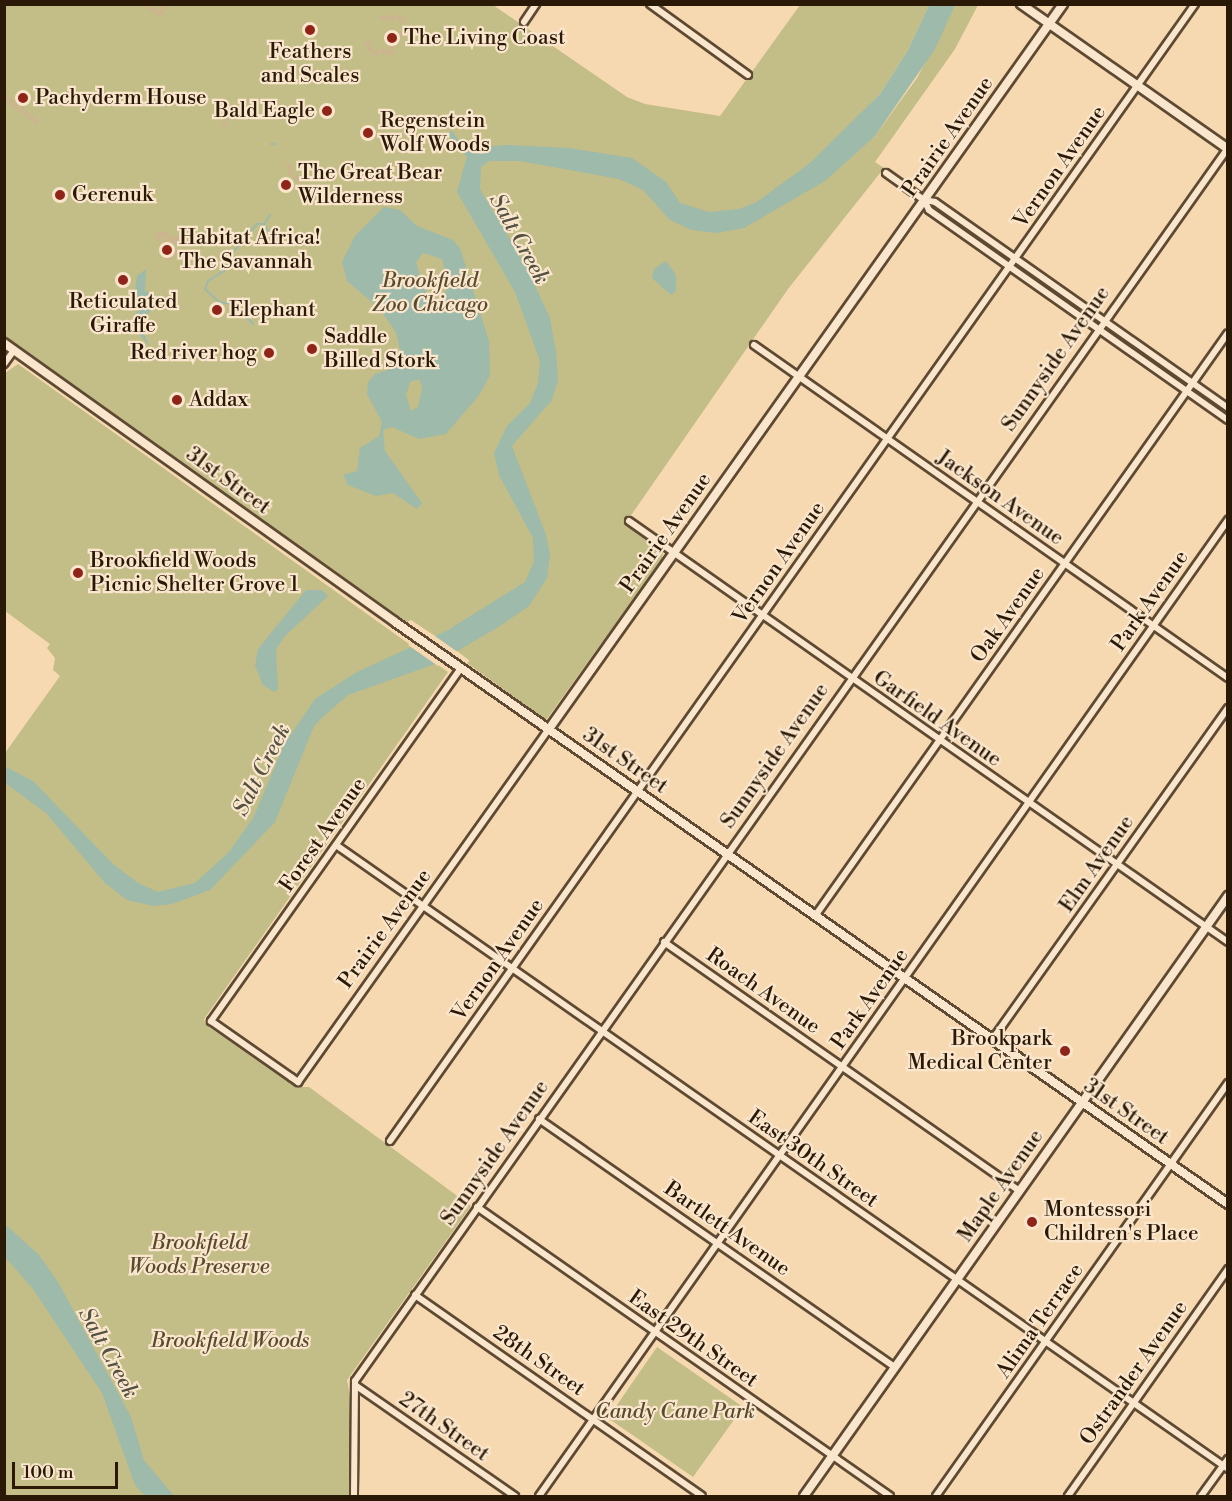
<!DOCTYPE html>
<html>
<head>
<meta charset="utf-8">
<style>
  body { margin:0 }
  #map { position:relative; width:1232px; height:1501px; overflow:hidden; background:#f6d9b1; font-family:"Libre Bodoni",serif }
  div>[style] { position:absolute }
  [style*='--x'] { left:calc(var(--x)*1px); top:calc(var(--y)*1px); width:calc(var(--w)*1px); rotate:calc(var(--a)*1deg) }
  .green>* { inset:0; background:#c3bd87 }
  .water>* { inset:0; background:#9dbaaa }
  .pier>* { inset:0; background:#f6d9b1 }
  .stream>* { height:2px; margin:-1px; padding:0 1px; transform-origin:1px; border-radius:1px; background:#9dbaaa }
  .pedestrian-tunnel>* { height:4.5px; margin-top:-2.25px; transform-origin:0; background:repeating-linear-gradient(90deg,#cdb38f 0 4.5px,transparent 0 6.5px) }
  .roads { filter:drop-shadow(2px 0 #5e4932) drop-shadow(-2px 0 #5e4932) drop-shadow(0 2px #5e4932) drop-shadow(0 -2px #5e4932) }
  .pedestrian>* { height:4.5px; margin:-2.25px; padding:0 2.25px; transform-origin:2.25px; border-radius:2.25px; background:#f9e6cc }
  .minor>* { height:6px; margin:-3px; padding:0 3px; transform-origin:3px; border-radius:3px; background:#f9e6cc }
  .tertiary>* { height:8px; margin:-4px; padding:0 4px; transform-origin:4px; border-radius:4px; background:#f9e6cc }
  .secondary>* { height:8px; margin:-4px; padding:0 4px; transform-origin:4px; border-radius:4px; background:#f9e6cc }
  .dots>* { width:16px; height:16px; translate:-50% -50%; box-sizing:border-box; border:3px solid #f9e6cc; border-radius:50% }
  span { translate:-50% -50%; white-space:nowrap; text-align:center; line-height:1.15; -webkit-text-stroke:4.5px #f9e6cc; paint-order:stroke }
  .poi-label { font-size:21px; color:#2b1908 }
  .left { translate:0 -50%; text-align:left }
  .right { translate:-100% -50%; text-align:right }
  .street-label { font-size:21px; color:#2b1908 }
  .park-label { font-size:21px; color:#594a2e; font-style:italic }
  .water-label { font-size:22px; color:#535141; font-style:italic }
  .frame { position:absolute; inset:0; border:6px solid #2b1908; pointer-events:none }
  .scale { position:absolute; left:12px; top:1462px; width:106px; height:27px; box-sizing:border-box; border:3px solid #2b1908; border-top:0; padding-left:8px; font-size:18px; line-height:21px; white-space:nowrap; color:#2b1908; -webkit-text-stroke:4px #f9e6cc; paint-order:stroke }
</style>
</head>
<body>
<div id="map">
  <div class="green">
    <i style="clip-path:polygon(5px 5px,493px 5px,627px 97px,645px 104px,720px 116px,800px 5px,929px 5px,908px 50px,880px 94px,838px 138px,856px 152px,875px 136px,917px 78px,955px 5px,978px 5px,955px 49px,875px 162px,884px 168px,788px 289px,625px 524px,663px 552px,662px 559px,546px 720px,467px 663px,470px 661px,457px 651px,448px 631px,435px 636px,411px 620px,407px 622px,5px 336px)"></i>
    <i style="clip-path:polygon(18px 364px,448px 672px,204px 1019px,206px 1025px,296px 1087px,309px 1087px,471px 1206px,347px 1380px,351px 1400px,349px 1496px,5px 1496px,5px 753px,60px 676px,53px 670px,55px 658px,47px 648px,50px 644px,5px 611px,5px 373px)"></i>
    <i style="clip-path:polygon(657px 1347px,743px 1407px,693px 1477px,608px 1418px)"></i>
  </div>
  <div class="water">
    <i style="clip-path:polygon(929px 5px,955px 5px,935px 49px,875px 136px,825px 181px,744px 228px,716px 233px,692px 230px,670px 220px,643px 190px,619px 179px,520px 161px,489px 161px,481px 167px,480px 189px,526px 266px,550px 318px,556px 352px,558px 380px,552px 400px,512px 446px,546px 535px,550px 555px,547px 578px,529px 606px,500px 626px,435px 664px,348px 695px,324px 716px,314px 726px,275px 822px,210px 890px,172px 904px,154px 906px,127px 900px,105px 883px,46px 813px,5px 783px,4px 766px,33px 781px,113px 864px,138px 883px,158px 892px,195px 883px,229px 852px,253px 818px,285px 743px,315px 699px,357px 672px,448px 630px,525px 582px,534px 561px,533px 538px,499px 475px,494px 453px,507px 426px,530px 403px,538px 383px,540px 361px,515px 292px,457px 192px,467px 156px,454px 148px,449px 135px,451px 130px,465px 148px,507px 145px,569px 148px,632px 158px,666px 182px,680px 203px,709px 212px,739px 209px,757px 202px,810px 163px,880px 94px,908px 50px)"></i>
    <i style="clip-path:polygon(evenodd,384px 207px,400px 210px,417px 226px,453px 240px,460px 248px,489px 341px,490px 375px,480px 394px,446px 434px,419px 439px,392px 427px,383px 430px,385px 451px,422px 503px,417px 509px,393px 493px,376px 496px,348px 485px,343px 475px,357px 471px,360px 448px,379px 436px,382px 422px,367px 394px,368px 382px,375px 374px,396px 367px,402px 359px,396px 332px,379px 308px,347px 281px,342px 262px,355px 236px,384px 207px,423px 253px,442px 259px,448px 284px,443px 300px,433px 300px,423px 286px,416px 262px,423px 253px,384px 207px,419px 379px,422px 388px,418px 407px,411px 411px,406px 395px,410px 382px,419px 379px)"></i>
    <i style="clip-path:polygon(666px 261px,676px 275px,676px 291px,671px 295px,652px 278px,654px 269px)"></i>
    <i style="clip-path:polygon(146px 269px,145px 291px,155px 295px,158px 303px,139px 323px,150px 347px,137px 332px,133px 317px,143px 304px,135px 291px,137px 276px)"></i>
    <i style="clip-path:polygon(306px 590px,322px 590px,328px 596px,285px 636px,276px 649px,278px 689px,274px 692px,263px 685px,255px 666px,258px 649px)"></i>
    <i style="clip-path:polygon(5px 1224px,39px 1255px,58px 1282px,131px 1417px,144px 1460px,174px 1496px,145px 1496px,135px 1485px,102px 1393px,33px 1289px,5px 1257px)"></i>
  </div>
  <div class="pier">
    <i style="clip-path:polygon(432px 634px,459px 653px,438px 666px,408px 645px)"></i>
  </div>
  <div class="stream">
    <i style="--x:271;--y:144;--w:3;--a:0"></i>
    <i style="--x:264;--y:224;--w:12;--a:59"></i>
    <i style="--x:270;--y:234;--w:13;--a:117"></i>
    <i style="--x:253;--y:324;--w:25;--a:-132"></i>
    <i style="--x:236;--y:305;--w:17;--a:-170"></i>
    <i style="--x:219;--y:302;--w:19;--a:-137"></i>
    <i style="--x:205;--y:289;--w:9;--a:-69"></i>
    <i style="--x:208;--y:281;--w:20;--a:-33"></i>
    <i style="--x:225;--y:270;--w:14;--a:-73"></i>
    <i style="--x:229;--y:257;--w:43;--a:-49.7"></i>
    <i style="--x:257;--y:224;--w:7;--a:0"></i>
    <i style="--x:264;--y:224;--w:11;--a:-56"></i>
  </div>
  <div class="pedestrian-tunnel">
    <i style="--x:145;--y:4;--w:17;--a:33"></i>
    <i style="--x:159;--y:13;--w:12;--a:-48"></i>
    <i style="--x:366;--y:41;--w:14;--a:56"></i>
    <i style="--x:374;--y:53;--w:10;--a:-17"></i>
    <i style="--x:384;--y:50;--w:8;--a:30"></i>
    <i style="--x:391;--y:54;--w:6;--a:-72"></i>
    <i style="--x:393;--y:48;--w:11;--a:-117"></i>
    <i style="--x:388;--y:38;--w:12;--a:-9"></i>
    <i style="--x:400;--y:36;--w:8;--a:-45"></i>
    <i style="--x:406;--y:30;--w:14;--a:-107"></i>
    <i style="--x:402;--y:17;--w:18;--a:174"></i>
    <i style="--x:384;--y:19;--w:5;--a:-127"></i>
    <i style="--x:4;--y:96;--w:45;--a:36.9"></i>
    <i style="--x:308;--y:111;--w:4;--a:45"></i>
    <i style="--x:223;--y:125;--w:21;--a:-55"></i>
    <i style="--x:290;--y:164;--w:7;--a:98"></i>
    <i style="--x:289;--y:171;--w:15;--a:37"></i>
    <i style="--x:301;--y:180;--w:22;--a:-10"></i>
    <i style="--x:172;--y:240;--w:11;--a:-142"></i>
    <i style="--x:163;--y:233;--w:7;--a:146"></i>
    <i style="--x:157;--y:237;--w:23;--a:38"></i>
    <i style="--x:175;--y:251;--w:5;--a:0"></i>
    <i style="--x:175;--y:240;--w:7;--a:27"></i>
    <i style="--x:181;--y:243;--w:7;--a:-56"></i>
    <i style="--x:185;--y:237;--w:4;--a:27"></i>
    <i style="--x:175;--y:251;--w:9;--a:126"></i>
    <i style="--x:170;--y:258;--w:5;--a:-158"></i>
    <i style="--x:165;--y:256;--w:15;--a:-74"></i>
    <i style="--x:169;--y:242;--w:16;--a:-30"></i>
  </div>
  <div class="roads">
    <div class="pedestrian">
      <i style="--x:134;--y:327;--w:6;--a:-9"></i>
    </div>
    <div class="minor">
      <i style="--x:650;--y:4;--w:121;--a:35.9"></i>
      <i style="--x:524;--y:22;--w:22;--a:-56"></i>
      <i style="--x:886;--y:173;--w:47;--a:35.4"></i>
      <i style="--x:924;--y:200;--w:11;--a:63"></i>
      <i style="--x:929;--y:210;--w:365;--a:35.1"></i>
      <i style="--x:924;--y:200;--w:11;--a:10"></i>
      <i style="--x:935;--y:202;--w:358;--a:35.1"></i>
      <i style="--x:754;--y:345;--w:579;--a:35.09"></i>
      <i style="--x:4;--y:364;--w:17;--a:-54"></i>
      <i style="--x:629;--y:521;--w:732;--a:35.1"></i>
      <i style="--x:461;--y:668;--w:433;--a:125.3"></i>
      <i style="--x:211;--y:1021;--w:98;--a:35"></i>
      <i style="--x:291;--y:1077;--w:9;--a:36"></i>
      <i style="--x:298;--y:1082;--w:433;--a:-54.6"></i>
      <i style="--x:336;--y:845;--w:1089;--a:34.97"></i>
      <i style="--x:815;--y:916;--w:714;--a:-54.69"></i>
      <i style="--x:664;--y:942;--w:434;--a:35"></i>
      <i style="--x:992;--y:1040;--w:407;--a:-54.6"></i>
      <i style="--x:539;--y:1119;--w:434;--a:34.9"></i>
      <i style="--x:390;--y:1141;--w:1393;--a:-54.7"></i>
      <i style="--x:477;--y:1207;--w:504;--a:34.98"></i>
      <i style="--x:415;--y:1295;--w:350;--a:35"></i>
      <i style="--x:355;--y:1385;--w:195;--a:34.8"></i>
      <i style="--x:354;--y:1496;--w:115;--a:-89.5"></i>
      <i style="--x:355;--y:1381;--w:1511;--a:-54.7"></i>
      <i style="--x:539;--y:1496;--w:1195;--a:-54.78"></i>
      <i style="--x:936;--y:1496;--w:506;--a:-54.74"></i>
      <i style="--x:1068;--y:1496;--w:278;--a:-54.8"></i>
      <i style="--x:1201;--y:1496;--w:46;--a:-53.9"></i>
    </div>
    <div class="tertiary">
      <i style="--x:1021;--y:4;--w:253;--a:35"></i>
      <i style="--x:549;--y:729;--w:889;--a:-54.66"></i>
      <i style="--x:804;--y:1496;--w:735;--a:-54.75"></i>
    </div>
    <div class="secondary">
      <i style="--x:4;--y:343;--w:480;--a:35.5"></i>
      <i style="--x:395;--y:622;--w:1016;--a:34.94"></i>
    </div>
  </div>
  <div class="dots">
    <i style="left:310px;top:30px;background:#8f2418"></i>
    <i style="left:392px;top:38px;background:#8f2418"></i>
    <i style="left:23px;top:98px;background:#8f2418"></i>
    <i style="left:327px;top:111px;background:#8f2418"></i>
    <i style="left:368px;top:133px;background:#8f2418"></i>
    <i style="left:286px;top:185px;background:#8f2418"></i>
    <i style="left:60px;top:195px;background:#8f2418"></i>
    <i style="left:167px;top:250px;background:#8f2418"></i>
    <i style="left:123px;top:280px;background:#8f2418"></i>
    <i style="left:217px;top:310px;background:#8f2418"></i>
    <i style="left:312px;top:349px;background:#8f2418"></i>
    <i style="left:269px;top:353px;background:#8f2418"></i>
    <i style="left:177px;top:400px;background:#8f2418"></i>
    <i style="left:78px;top:573px;background:#8f2418"></i>
    <i style="left:1065px;top:1051px;background:#8f2418"></i>
    <i style="left:1032px;top:1222px;background:#8f2418"></i>
  </div>
  <div class="poi-label">
    <span class="left" style="left:404px;top:38px">The Living Coast</span>
    <span style="left:310px;top:64px">Feathers<br>and Scales</span>
    <span class="left" style="left:35px;top:98px">Pachyderm House</span>
    <span class="right" style="left:315px;top:111px">Bald Eagle</span>
    <span class="left" style="left:380px;top:133px">Regenstein<br>Wolf Woods</span>
    <span class="left" style="left:298px;top:185px">The Great Bear<br>Wilderness</span>
    <span class="left" style="left:72px;top:195px">Gerenuk</span>
    <span class="left" style="left:179px;top:250px">Habitat Africa!<br>The Savannah</span>
    <span style="left:123px;top:314px">Reticulated<br>Giraffe</span>
    <span class="left" style="left:229px;top:310px">Elephant</span>
    <span class="left" style="left:324px;top:349px">Saddle<br>Billed Stork</span>
    <span class="right" style="left:257px;top:353px">Red river hog</span>
    <span class="left" style="left:189px;top:400px">Addax</span>
    <span class="left" style="left:90px;top:573px">Brookfield Woods<br>Picnic Shelter Grove 1</span>
    <span class="right" style="left:1052px;top:1051px">Brookpark<br>Medical Center</span>
    <span class="left" style="left:1044px;top:1222px">Montessori<br>Children's Place</span>
  </div>
  <div class="street-label">
    <span style="left:948px;top:137px;rotate:-55deg">Prairie Avenue</span>
    <span style="left:1060px;top:167px;rotate:-55deg">Vernon Avenue</span>
    <span style="left:1056px;top:359px;rotate:-55deg">Sunnyside Avenue</span>
    <span style="left:228px;top:481px;rotate:36deg">31st Street</span>
    <span style="left:1000px;top:498px;rotate:35deg">Jackson Avenue</span>
    <span style="left:666px;top:533px;rotate:-55deg">Prairie Avenue</span>
    <span style="left:779px;top:563px;rotate:-55deg">Vernon Avenue</span>
    <span style="left:1150px;top:601px;rotate:-55deg">Park Avenue</span>
    <span style="left:1008px;top:615px;rotate:-55deg">Oak Avenue</span>
    <span style="left:937px;top:719px;rotate:35deg">Garfield Avenue</span>
    <span style="left:775px;top:756px;rotate:-55deg">Sunnyside Avenue</span>
    <span style="left:625px;top:761px;rotate:35deg">31st Street</span>
    <span style="left:323px;top:835px;rotate:-55deg">Forest Avenue</span>
    <span style="left:1097px;top:864px;rotate:-55deg">Elm Avenue</span>
    <span style="left:385px;top:929px;rotate:-54deg">Prairie Avenue</span>
    <span style="left:498px;top:960px;rotate:-55deg">Vernon Avenue</span>
    <span style="left:763px;top:991px;rotate:35deg">Roach Avenue</span>
    <span style="left:870px;top:999px;rotate:-55deg">Park Avenue</span>
    <span style="left:1126px;top:1112px;rotate:35deg">31st Street</span>
    <span style="left:495px;top:1153px;rotate:-55deg">Sunnyside Avenue</span>
    <span style="left:813px;top:1159px;rotate:35deg">East 30th Street</span>
    <span style="left:1001px;top:1186px;rotate:-55deg">Maple Avenue</span>
    <span style="left:727px;top:1229px;rotate:35deg">Bartlett Avenue</span>
    <span style="left:1040px;top:1321px;rotate:-55deg">Alima Terrace</span>
    <span style="left:693px;top:1339px;rotate:35deg">East 29th Street</span>
    <span style="left:539px;top:1361px;rotate:35deg">28th Street</span>
    <span style="left:1134px;top:1373px;rotate:-55deg">Ostrander Avenue</span>
    <span style="left:444px;top:1427px;rotate:35deg">27th Street</span>
  </div>
  <div class="park-label">
    <span style="left:430px;top:293px">Brookfield<br>Zoo Chicago</span>
    <span style="left:199px;top:1255px">Brookfield<br>Woods Preserve</span>
    <span style="left:230px;top:1341px">Brookfield Woods</span>
    <span style="left:675px;top:1412px">Candy Cane Park</span>
  </div>
  <div class="water-label">
    <span style="left:519px;top:239px;rotate:61deg">Salt Creek</span>
    <span style="left:262px;top:770px;rotate:-63deg">Salt Creek</span>
    <span style="left:108px;top:1353px;rotate:61deg">Salt Creek</span>
  </div>
  <div class="frame"></div>
  <div class="scale">100 m</div>
</div>
</body>
</html>
